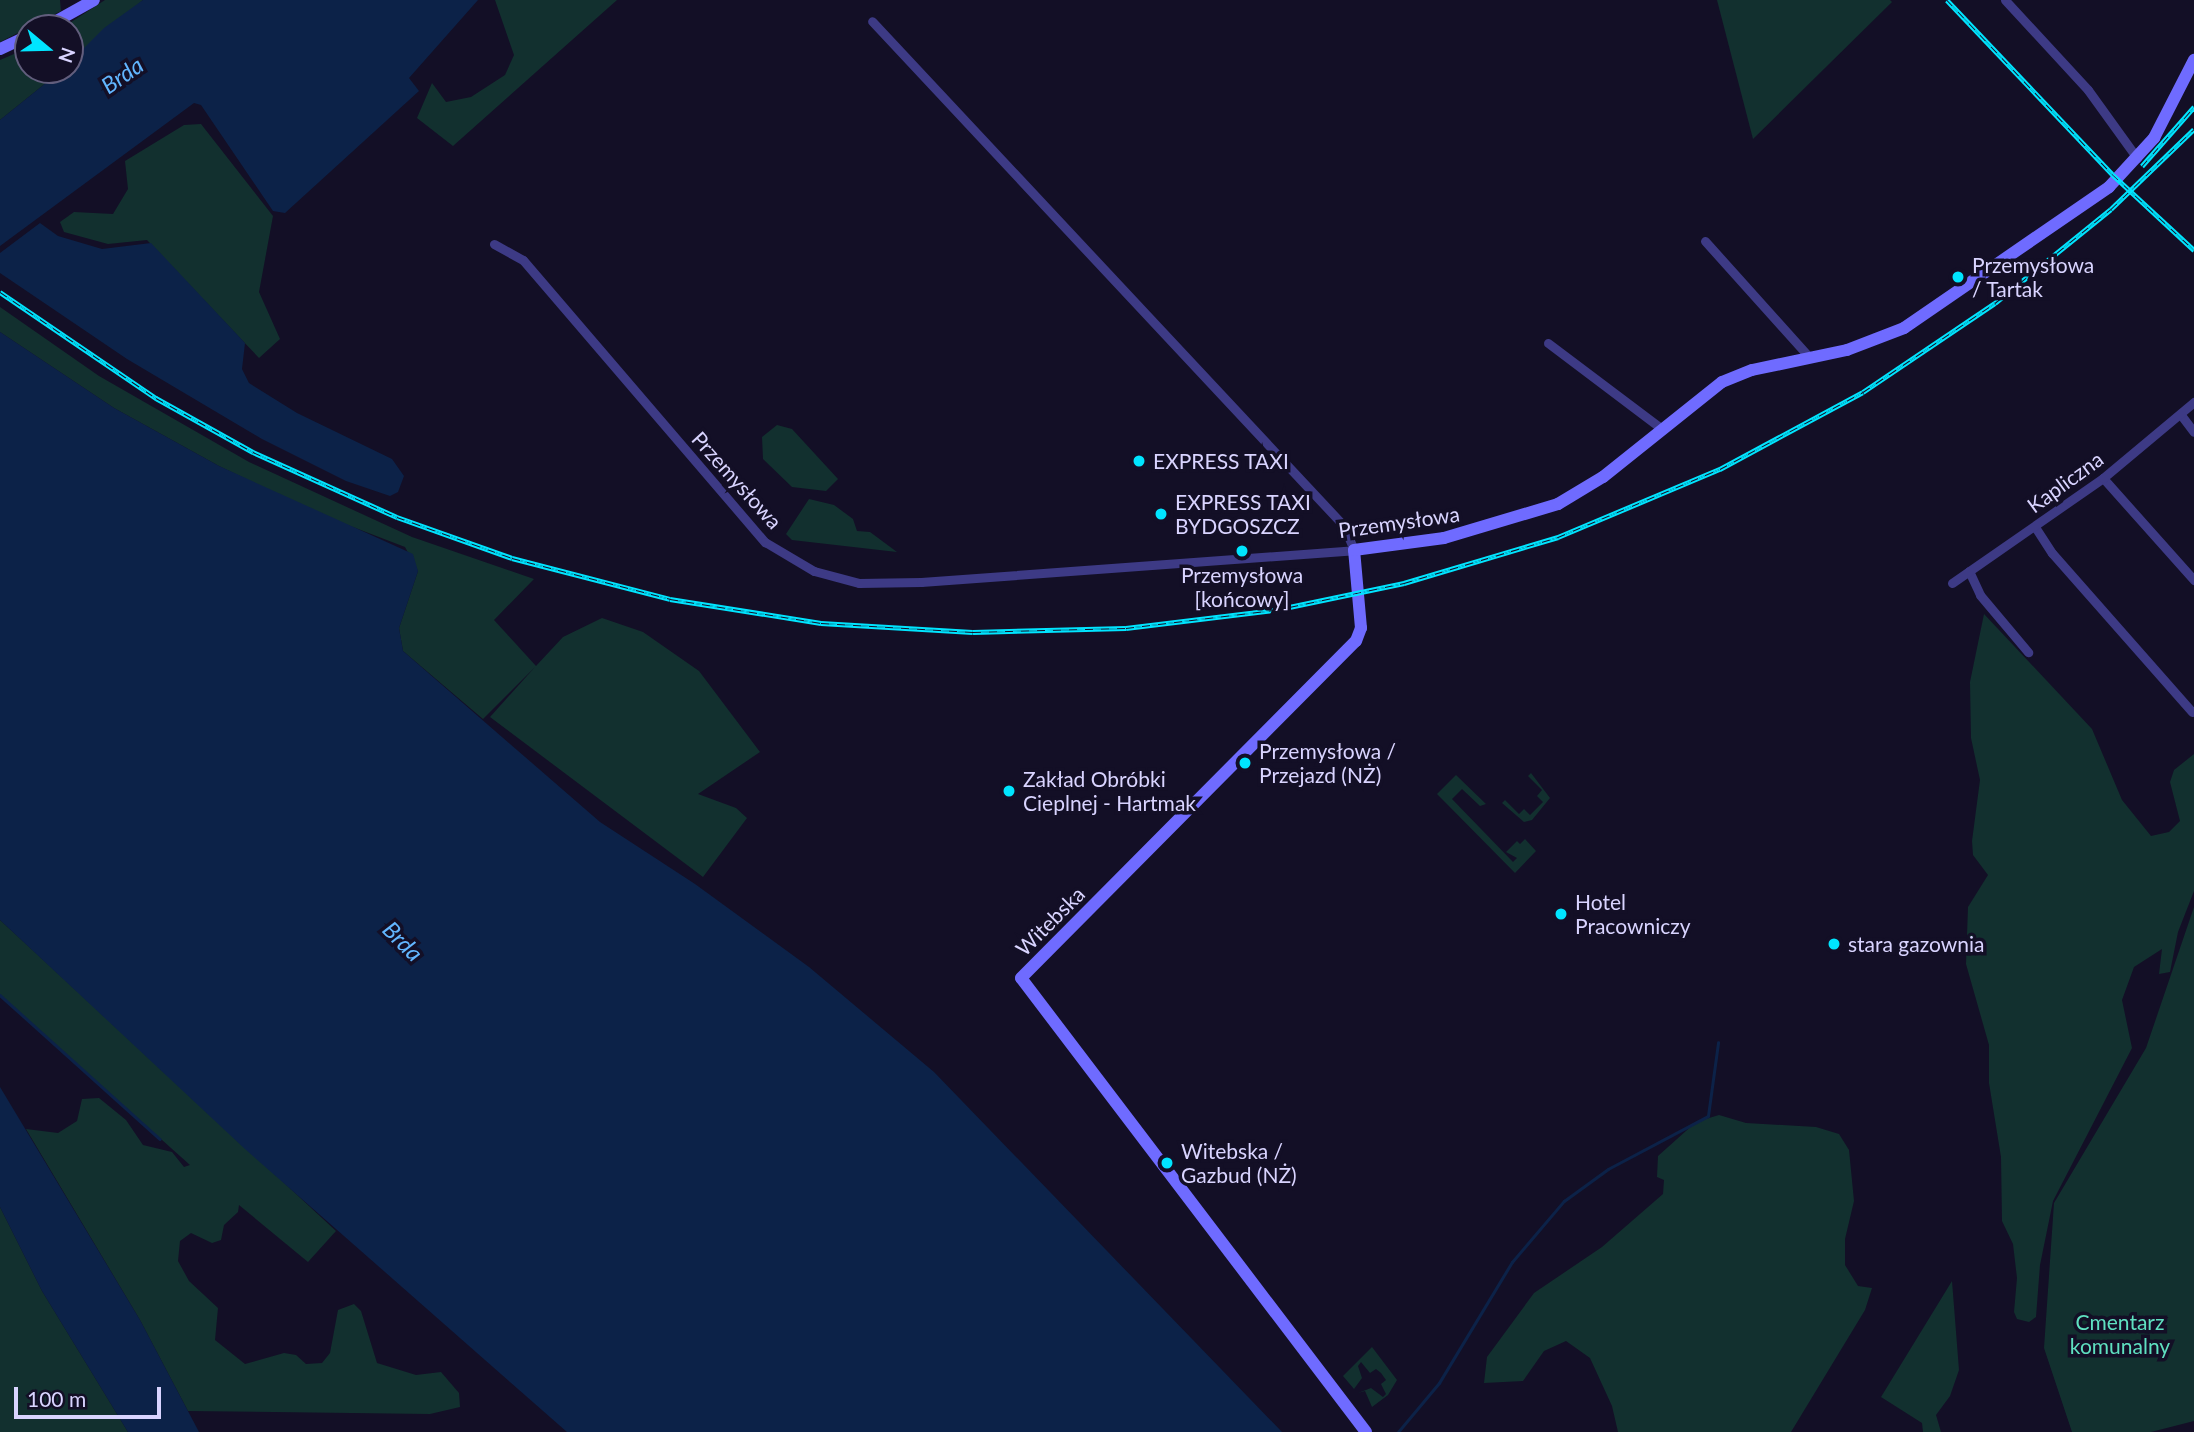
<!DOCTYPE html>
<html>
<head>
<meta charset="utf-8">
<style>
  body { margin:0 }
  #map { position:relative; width:2194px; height:1432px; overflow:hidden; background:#130f26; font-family:Lato,sans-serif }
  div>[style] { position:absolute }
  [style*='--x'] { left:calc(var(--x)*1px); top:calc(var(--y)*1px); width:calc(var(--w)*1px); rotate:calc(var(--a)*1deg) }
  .green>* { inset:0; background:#12302f }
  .water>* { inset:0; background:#0c2248 }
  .stream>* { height:2.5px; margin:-1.25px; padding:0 1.25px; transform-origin:1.25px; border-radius:1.25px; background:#0c2248 }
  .street>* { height:9px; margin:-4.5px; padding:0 4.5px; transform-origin:4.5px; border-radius:4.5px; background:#3d3a85 }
  .secondary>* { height:12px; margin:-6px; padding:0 6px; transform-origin:6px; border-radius:6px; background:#6f6bff }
  .rail>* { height:5px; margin-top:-2.5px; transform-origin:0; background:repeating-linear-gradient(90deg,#130f26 0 8px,#00e5ff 0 16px); box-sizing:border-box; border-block:2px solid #00e5ff }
  .dots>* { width:19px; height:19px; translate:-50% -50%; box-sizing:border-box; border:4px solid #130f26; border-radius:50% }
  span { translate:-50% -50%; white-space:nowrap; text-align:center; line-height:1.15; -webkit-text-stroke:7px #130f26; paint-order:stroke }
  .poi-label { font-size:21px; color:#d9d4ff }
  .left { translate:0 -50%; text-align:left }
  .street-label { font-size:21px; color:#d9d4ff }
  .park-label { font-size:21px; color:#5fe0c0 }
  .water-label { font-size:23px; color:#62b6ff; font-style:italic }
  .north { position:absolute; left:14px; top:14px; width:70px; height:70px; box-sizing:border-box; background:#130f26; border:2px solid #625e7d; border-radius:50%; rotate:109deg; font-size:19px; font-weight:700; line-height:28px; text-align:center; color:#d9d4ff }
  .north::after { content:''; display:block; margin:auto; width:24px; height:32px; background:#00e5ff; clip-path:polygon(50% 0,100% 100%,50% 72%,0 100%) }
  .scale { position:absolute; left:14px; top:1387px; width:147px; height:32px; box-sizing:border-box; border:4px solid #d9d4ff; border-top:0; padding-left:9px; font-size:21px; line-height:24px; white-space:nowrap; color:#d9d4ff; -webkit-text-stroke:5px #130f26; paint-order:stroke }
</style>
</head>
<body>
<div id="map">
  <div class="green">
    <i style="clip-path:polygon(0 0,60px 0,61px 11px,0 42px)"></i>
    <i style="clip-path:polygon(105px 0,143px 0,70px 62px,70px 28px,62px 28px)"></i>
    <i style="clip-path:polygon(495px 0,617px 0,453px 146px,417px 118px,432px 83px,446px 102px,471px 97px,505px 75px,514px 55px)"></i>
    <i style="clip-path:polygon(1717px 0,1890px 0,1892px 2px,1753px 139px)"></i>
    <i style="clip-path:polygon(28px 48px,28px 70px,62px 70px,0 120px,0 60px)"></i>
    <i style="clip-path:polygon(201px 124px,273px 216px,259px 292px,280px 339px,259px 358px,147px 240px,108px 244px,64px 232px,60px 222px,74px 212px,113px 214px,128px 189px,125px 161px,184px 125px)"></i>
    <i style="clip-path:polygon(0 307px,99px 376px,249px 462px,412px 537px,534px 579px,494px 620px,536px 666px,563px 637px,602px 618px,643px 632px,699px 671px,760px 752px,698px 794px,736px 808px,747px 818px,703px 877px,490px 717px,535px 667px,483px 719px,403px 651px,399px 628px,418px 571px,405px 547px,319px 514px,219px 466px,114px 408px,0 332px)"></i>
    <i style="clip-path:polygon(777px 425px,792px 429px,838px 479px,826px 491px,792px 487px,763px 459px,762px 437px)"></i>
    <i style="clip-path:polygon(809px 499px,834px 505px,853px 519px,857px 531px,870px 532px,897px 552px,792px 540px,786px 534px)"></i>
    <i style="clip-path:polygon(1984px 614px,2092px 729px,2122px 800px,2151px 836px,2169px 832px,2180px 821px,2170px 782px,2174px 770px,2194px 754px,2194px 891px,2178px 932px,2170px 972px,2159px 974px,2162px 949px,2134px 967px,2122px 1000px,2132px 1048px,2053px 1201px,2040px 1265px,2036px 1317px,2029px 1322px,2017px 1319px,2014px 1312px,2017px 1278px,2013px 1244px,2002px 1221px,2001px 1157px,1989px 1083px,1989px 1045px,1966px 964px,1968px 907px,1988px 875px,1973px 855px,1972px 841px,1980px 780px,1971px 738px,1970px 682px)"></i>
    <i style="clip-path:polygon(1531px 773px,1550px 798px,1532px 820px,1524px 822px,1502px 803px,1505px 800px,1519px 814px,1524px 809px,1530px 815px,1543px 802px,1537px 796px,1542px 790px,1528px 776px)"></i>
    <i style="clip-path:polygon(1456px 775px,1486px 804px,1480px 806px,1462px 789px,1452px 799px,1513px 862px,1517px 858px,1506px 852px,1517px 841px,1520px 844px,1525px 839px,1536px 851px,1515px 873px,1437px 794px)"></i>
    <i style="clip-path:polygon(2194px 907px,2194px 1421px,2151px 1432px,2072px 1432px,2044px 1348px,2054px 1203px,2146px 1048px)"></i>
    <i style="clip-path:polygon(0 920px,336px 1231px,308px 1262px,239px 1205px,238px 1212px,224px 1225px,221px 1240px,212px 1243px,191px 1233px,180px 1241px,178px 1261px,189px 1281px,218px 1308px,215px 1340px,245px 1364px,284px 1353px,296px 1355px,306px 1364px,322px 1363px,330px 1353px,338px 1310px,354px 1304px,361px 1311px,377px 1363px,416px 1375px,441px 1372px,459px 1393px,460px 1407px,430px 1414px,188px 1411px,140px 1320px,26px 1129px,58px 1133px,77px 1121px,82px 1099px,99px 1098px,126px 1120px,143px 1145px,172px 1152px,184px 1167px,190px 1165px,0 995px)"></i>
    <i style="clip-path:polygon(1719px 1115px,1746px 1123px,1816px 1127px,1839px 1134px,1849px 1150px,1854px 1201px,1845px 1239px,1845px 1265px,1858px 1286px,1872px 1288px,1865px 1310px,1791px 1432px,1618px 1432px,1612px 1406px,1590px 1358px,1566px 1341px,1544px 1351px,1523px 1381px,1484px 1383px,1487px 1357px,1534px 1293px,1602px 1247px,1663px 1194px,1664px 1180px,1657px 1177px,1658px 1156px,1696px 1122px)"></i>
    <i style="clip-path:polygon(0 1207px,42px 1291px,128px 1432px,0 1432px)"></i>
    <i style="clip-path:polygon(1952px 1281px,1959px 1370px,1950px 1396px,1936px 1415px,1941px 1432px,1923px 1432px,1922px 1423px,1881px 1397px)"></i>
    <i style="clip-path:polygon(1372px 1347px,1397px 1380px,1388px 1395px,1372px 1407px,1365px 1391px,1358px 1393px,1371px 1388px,1383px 1397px,1386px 1394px,1381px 1384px,1386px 1380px,1381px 1373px,1376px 1369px,1370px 1373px,1361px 1362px,1358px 1366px,1362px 1378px,1354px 1389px,1343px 1376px)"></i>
  </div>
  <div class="water">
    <i style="clip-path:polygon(143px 0,478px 0,409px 78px,419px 91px,285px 213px,273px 211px,201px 105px,194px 103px,0 246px,0 120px,62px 70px,70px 70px,70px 62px,104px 28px)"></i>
    <i style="clip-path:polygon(40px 223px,58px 236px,102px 249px,151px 243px,245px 343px,242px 369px,249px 383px,297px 413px,392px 459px,404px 476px,398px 492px,390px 496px,346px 481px,262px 439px,127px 359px,0 273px,0 253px)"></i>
    <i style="clip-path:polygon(0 332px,114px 408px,219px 466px,413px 554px,418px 571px,399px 628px,403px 651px,600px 822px,695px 884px,809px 967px,934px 1072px,1282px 1432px,567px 1432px,245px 1149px,0 920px)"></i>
    <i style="clip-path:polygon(0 1087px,140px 1320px,199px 1432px,128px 1432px,42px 1291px,0 1207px)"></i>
  </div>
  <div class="stream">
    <i style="--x:0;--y:995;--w:215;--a:42"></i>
    <i style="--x:1398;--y:1432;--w:64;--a:-50.1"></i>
    <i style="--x:1439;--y:1383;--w:141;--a:-58.9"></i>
    <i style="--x:1512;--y:1262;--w:80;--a:-49.6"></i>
    <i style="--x:1564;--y:1201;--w:54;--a:-36"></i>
    <i style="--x:1608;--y:1169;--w:113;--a:-27.9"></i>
    <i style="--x:1708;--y:1116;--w:74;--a:-82.2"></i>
  </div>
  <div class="street">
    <i style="--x:2005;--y:0;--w:122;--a:47.3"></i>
    <i style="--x:2088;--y:90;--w:84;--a:54.2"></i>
    <i style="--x:1705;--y:241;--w:157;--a:48.1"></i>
    <i style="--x:494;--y:244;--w:33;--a:29"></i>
    <i style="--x:523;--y:260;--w:372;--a:49.4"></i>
    <i style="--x:765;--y:542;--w:57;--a:30.6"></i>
    <i style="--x:814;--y:571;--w:47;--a:14.9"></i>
    <i style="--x:859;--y:583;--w:62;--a:-0.9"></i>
    <i style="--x:921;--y:582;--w:434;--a:-4.2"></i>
    <i style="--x:1354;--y:550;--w:26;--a:-113"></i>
    <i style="--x:1344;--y:526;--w:691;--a:-133.07"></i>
    <i style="--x:1548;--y:343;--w:143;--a:37"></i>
    <i style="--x:2181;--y:415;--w:21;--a:53"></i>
    <i style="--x:2103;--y:478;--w:137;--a:48.3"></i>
    <i style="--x:2035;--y:527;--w:31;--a:57"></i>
    <i style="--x:2052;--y:553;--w:212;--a:48.6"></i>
    <i style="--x:1969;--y:571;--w:26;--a:65"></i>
    <i style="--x:1980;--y:595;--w:75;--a:49.9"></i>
    <i style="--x:1952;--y:583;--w:184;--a:-34.8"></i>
    <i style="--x:2103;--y:478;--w:119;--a:-39.9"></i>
  </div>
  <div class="secondary">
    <i style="--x:44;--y:28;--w:57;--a:-29.2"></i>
    <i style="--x:0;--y:49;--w:31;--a:-25"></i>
    <i style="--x:1366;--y:1432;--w:570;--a:-127.23"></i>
    <i style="--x:1021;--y:978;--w:475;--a:-45.2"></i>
    <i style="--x:1356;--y:641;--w:14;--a:-69"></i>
    <i style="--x:1361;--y:628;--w:78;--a:-95.1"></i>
    <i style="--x:1354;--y:550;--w:91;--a:-7.6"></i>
    <i style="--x:1444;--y:538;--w:119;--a:-16.6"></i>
    <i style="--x:1558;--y:504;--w:52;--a:-31"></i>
    <i style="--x:1603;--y:477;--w:152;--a:-38.6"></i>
    <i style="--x:1722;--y:382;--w:32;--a:-22"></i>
    <i style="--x:1752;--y:370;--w:97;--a:-11.9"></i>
    <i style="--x:1847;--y:350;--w:61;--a:-21.1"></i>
    <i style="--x:1904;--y:328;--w:249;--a:-34.5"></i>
    <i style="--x:2109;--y:187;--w:67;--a:-47.4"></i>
    <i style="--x:2154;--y:138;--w:88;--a:-62.9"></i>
  </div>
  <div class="rail">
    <i style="--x:1947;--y:0;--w:240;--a:46.5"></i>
    <i style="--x:2112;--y:174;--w:112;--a:42.8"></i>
    <i style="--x:2142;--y:166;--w:79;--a:-48.6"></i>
    <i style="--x:0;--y:292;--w:189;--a:34.2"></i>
    <i style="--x:156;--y:398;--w:111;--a:29.1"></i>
    <i style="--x:253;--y:452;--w:158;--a:24.3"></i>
    <i style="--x:397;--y:517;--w:122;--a:19.6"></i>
    <i style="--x:512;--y:558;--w:163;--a:14.5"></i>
    <i style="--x:670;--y:599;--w:153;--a:9"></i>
    <i style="--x:821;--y:623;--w:152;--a:3.4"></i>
    <i style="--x:973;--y:632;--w:153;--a:-1.5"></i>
    <i style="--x:1126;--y:628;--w:150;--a:-6.9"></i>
    <i style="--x:1275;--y:610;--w:132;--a:-11.8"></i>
    <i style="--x:1404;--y:583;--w:161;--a:-16.6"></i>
    <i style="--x:1558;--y:537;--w:176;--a:-22.8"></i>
    <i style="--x:1720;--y:469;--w:162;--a:-28.3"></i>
    <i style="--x:1863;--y:392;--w:159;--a:-34"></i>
    <i style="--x:1995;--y:303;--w:149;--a:-39"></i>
    <i style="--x:2111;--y:209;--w:115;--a:-43.9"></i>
  </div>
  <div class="dots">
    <i style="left:1958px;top:277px;background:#00e5ff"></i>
    <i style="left:1139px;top:461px;background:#00e5ff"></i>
    <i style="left:1161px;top:514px;background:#00e5ff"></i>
    <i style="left:1242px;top:551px;background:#00e5ff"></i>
    <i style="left:1245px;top:763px;background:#00e5ff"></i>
    <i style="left:1009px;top:791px;background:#00e5ff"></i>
    <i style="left:1561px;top:914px;background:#00e5ff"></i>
    <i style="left:1834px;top:944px;background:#00e5ff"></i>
    <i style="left:1167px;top:1163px;background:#00e5ff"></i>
  </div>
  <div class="poi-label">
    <span class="left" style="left:1972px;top:277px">Przemysłowa<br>/ Tartak</span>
    <span class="left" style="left:1153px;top:461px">EXPRESS TAXI</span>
    <span class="left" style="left:1175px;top:514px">EXPRESS TAXI<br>BYDGOSZCZ</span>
    <span style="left:1242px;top:587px">Przemysłowa<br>[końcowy]</span>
    <span class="left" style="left:1259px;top:763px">Przemysłowa /<br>Przejazd (NŻ)</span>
    <span class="left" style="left:1023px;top:791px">Zakład Obróbki<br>Cieplnej - Hartmak</span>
    <span class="left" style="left:1575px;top:914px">Hotel<br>Pracowniczy</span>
    <span class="left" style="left:1848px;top:944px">stara gazownia</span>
    <span class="left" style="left:1181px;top:1163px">Witebska /<br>Gazbud (NŻ)</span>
  </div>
  <div class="street-label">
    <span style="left:737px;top:480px;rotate:48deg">Przemysłowa</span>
    <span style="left:2065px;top:482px;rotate:-36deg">Kapliczna</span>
    <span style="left:1399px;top:522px;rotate:-8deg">Przemysłowa</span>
    <span style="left:1050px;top:921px;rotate:-45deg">Witebska</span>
  </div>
  <div class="park-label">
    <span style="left:2120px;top:1334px">Cmentarz<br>komunalny</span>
  </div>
  <div class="water-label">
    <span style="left:122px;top:75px;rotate:-35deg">Brda</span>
    <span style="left:403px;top:941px;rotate:45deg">Brda</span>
  </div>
  <div class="north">N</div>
  <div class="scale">100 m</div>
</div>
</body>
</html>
